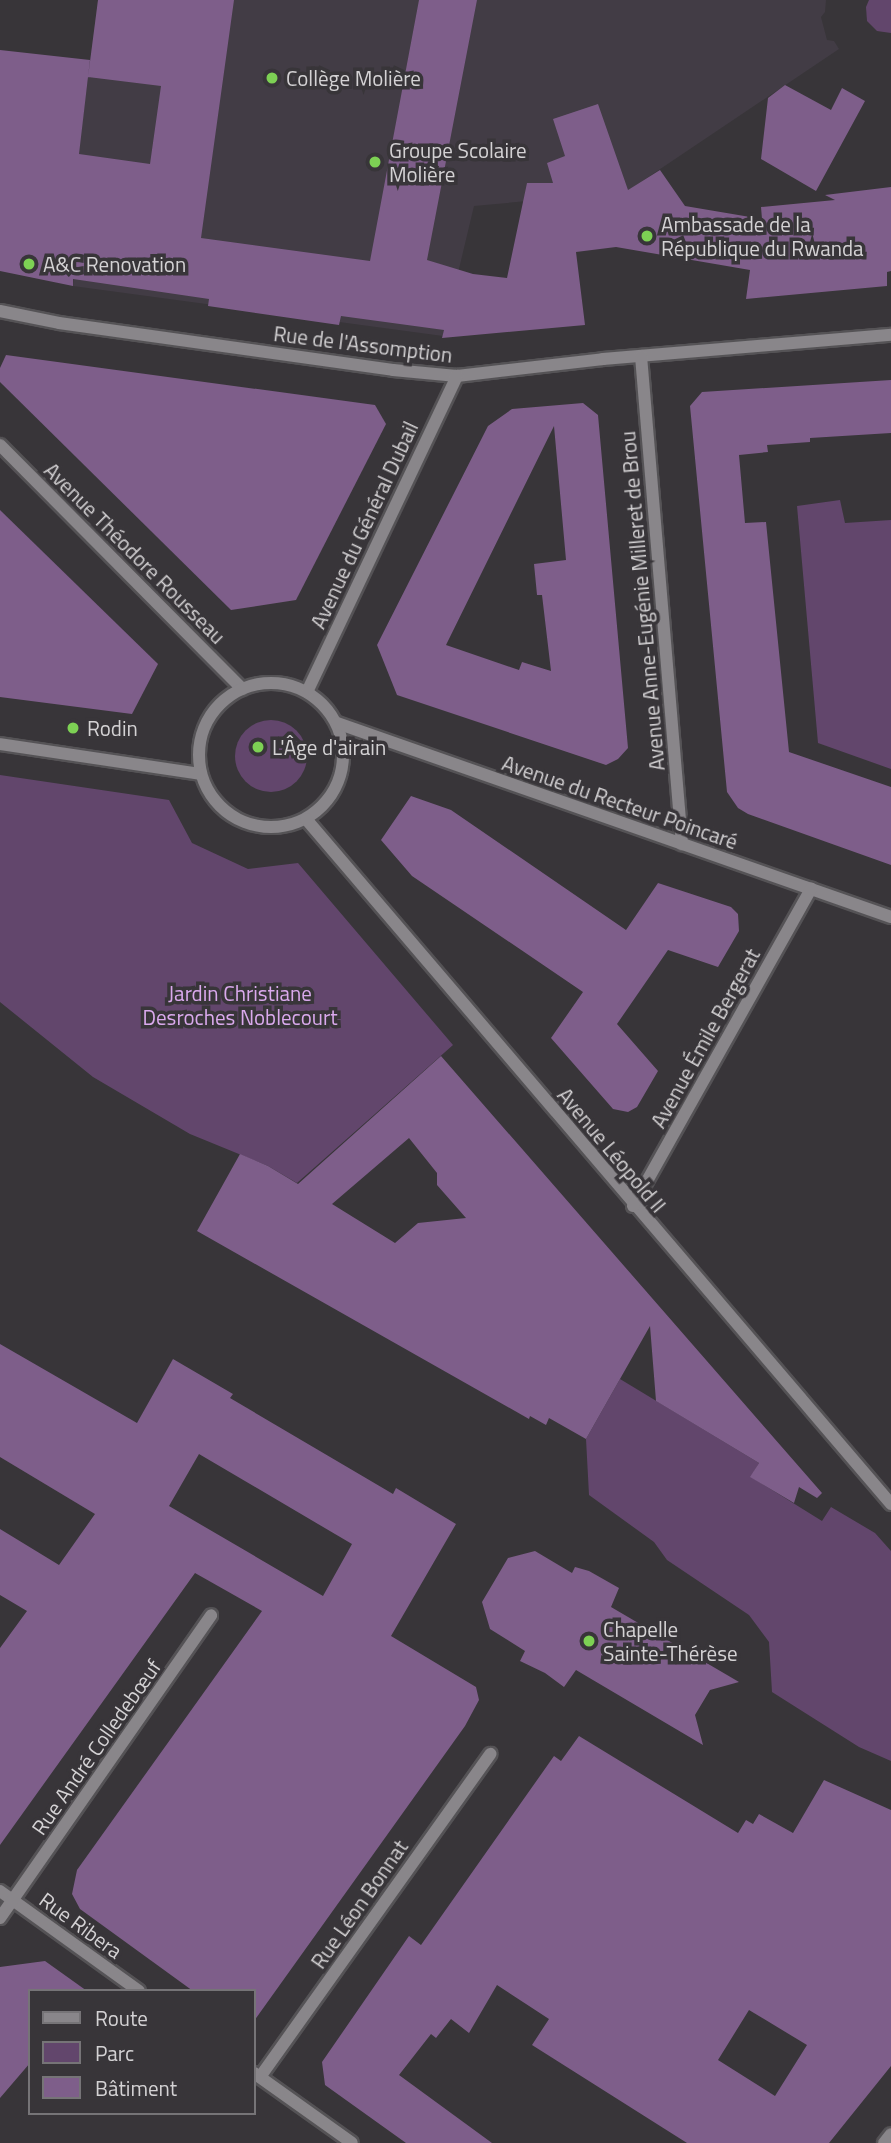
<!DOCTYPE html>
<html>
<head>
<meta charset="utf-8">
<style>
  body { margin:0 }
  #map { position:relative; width:891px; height:2143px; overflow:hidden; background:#383539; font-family:"Titillium Web",sans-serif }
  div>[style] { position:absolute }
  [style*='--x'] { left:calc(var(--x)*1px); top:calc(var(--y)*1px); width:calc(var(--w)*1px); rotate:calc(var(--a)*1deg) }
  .built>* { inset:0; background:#423c45 }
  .green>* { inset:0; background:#62466c }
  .round { border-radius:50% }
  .building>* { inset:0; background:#7e5e8a }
  .roads { filter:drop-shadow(2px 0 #555356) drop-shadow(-2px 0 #555356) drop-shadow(0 2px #555356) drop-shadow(0 -2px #555356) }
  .minor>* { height:12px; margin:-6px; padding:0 6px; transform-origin:6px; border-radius:6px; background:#89868a }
  .minor>.ring { margin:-6px; padding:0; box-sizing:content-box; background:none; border:12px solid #89868a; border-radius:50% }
  .dots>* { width:19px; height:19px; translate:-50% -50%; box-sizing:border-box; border:4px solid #383539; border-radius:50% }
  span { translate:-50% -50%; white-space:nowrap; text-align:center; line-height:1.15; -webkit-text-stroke:7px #383539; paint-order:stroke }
  .poi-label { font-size:21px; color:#d4d2d4 }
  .left { translate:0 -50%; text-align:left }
  .street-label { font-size:21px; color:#d4d2d4 }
  .park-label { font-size:21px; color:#daa9ed }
  .legend { position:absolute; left:28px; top:1989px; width:228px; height:126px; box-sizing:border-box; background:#383539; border:2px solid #767477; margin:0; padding:9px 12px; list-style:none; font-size:21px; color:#d4d2d4 }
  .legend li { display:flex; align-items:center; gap:14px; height:35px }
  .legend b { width:35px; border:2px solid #767477 }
</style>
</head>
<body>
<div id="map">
  <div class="built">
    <i style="clip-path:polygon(98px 0,826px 0,825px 12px,821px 17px,827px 40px,834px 41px,839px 49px,626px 192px,474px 206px,443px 336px,73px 286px,75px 258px,65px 255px)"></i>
  </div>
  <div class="green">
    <i style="clip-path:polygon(869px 0,891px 0,891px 33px,877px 31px,867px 21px,866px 7px)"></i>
    <i style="clip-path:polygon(840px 500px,845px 523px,891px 520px,891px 769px,818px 743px,797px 506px)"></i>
    <i class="round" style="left:235px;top:720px;width:72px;height:72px"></i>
    <i style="clip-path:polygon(0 775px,169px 800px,192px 843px,248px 869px,298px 863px,453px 1045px,297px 1183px,268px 1166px,190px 1134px,93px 1077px,0 1002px)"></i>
    <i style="clip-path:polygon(620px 1379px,759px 1463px,751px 1477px,822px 1521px,831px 1507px,875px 1533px,891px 1551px,891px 1761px,859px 1747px,772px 1692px,769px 1642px,749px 1615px,667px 1560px,654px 1542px,589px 1495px,586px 1439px)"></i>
  </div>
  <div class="building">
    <i style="clip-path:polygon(98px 0,234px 0,201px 238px,370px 261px,419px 0,477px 0,427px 260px,473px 274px,507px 278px,527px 183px,553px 183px,547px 163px,565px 156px,553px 119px,598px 104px,628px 190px,660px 170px,685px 206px,762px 219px,761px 207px,835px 200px,825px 195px,891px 187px,891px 271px,887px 272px,887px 286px,746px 299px,750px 270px,616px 247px,576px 252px,585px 325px,442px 338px,444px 330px,341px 316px,339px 325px,208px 306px,209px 299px,73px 279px,73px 286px,0 271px,0 50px,90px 60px,79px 154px,150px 164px,161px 86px,88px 77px)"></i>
    <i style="clip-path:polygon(785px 85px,831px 110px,842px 88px,865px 101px,816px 191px,761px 159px,768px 98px)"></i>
    <i style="clip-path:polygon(6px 355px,375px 405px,386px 424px,296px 600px,231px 610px,0 382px,0 368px)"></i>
    <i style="clip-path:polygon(891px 380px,891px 433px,810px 438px,810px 442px,767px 445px,768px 452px,739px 455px,745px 523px,766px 522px,789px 752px,891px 787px,891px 865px,748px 814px,738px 808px,727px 792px,690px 406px,702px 392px)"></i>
    <i style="clip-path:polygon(evenodd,583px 403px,598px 415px,628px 748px,618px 759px,606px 765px,397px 695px,377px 645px,488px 426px,512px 409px,583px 403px,554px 426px,566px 560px,534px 564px,537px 595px,542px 595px,551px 671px,522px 662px,519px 670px,446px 645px,554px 426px)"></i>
    <i style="clip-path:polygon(0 510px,158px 664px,132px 714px,0 697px)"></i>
    <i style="clip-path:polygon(411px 796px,451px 810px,626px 930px,658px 883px,731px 907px,738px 914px,739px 931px,718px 967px,668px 950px,617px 1024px,658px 1071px,637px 1107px,628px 1112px,613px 1109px,551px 1038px,583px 992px,412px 876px,381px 840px)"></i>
    <i style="clip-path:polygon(evenodd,441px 1056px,822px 1493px,817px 1498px,799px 1487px,794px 1503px,750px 1477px,759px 1463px,656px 1401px,650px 1326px,586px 1439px,549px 1418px,546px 1425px,530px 1416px,529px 1419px,197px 1231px,240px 1154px,268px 1166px,298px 1184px,441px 1056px,409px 1138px,437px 1173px,437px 1185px,466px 1218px,418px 1223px,395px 1243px,332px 1204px,409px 1138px)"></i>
    <i style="clip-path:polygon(evenodd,0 1344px,137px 1423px,173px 1359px,233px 1394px,230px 1398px,393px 1494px,396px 1488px,456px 1524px,391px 1636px,476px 1687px,479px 1700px,465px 1726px,254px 2021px,254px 1991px,193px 1991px,80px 1909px,72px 1894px,77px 1870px,262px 1611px,195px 1573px,0 1845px,0 1648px,27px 1611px,0 1595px,0 1529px,59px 1565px,95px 1514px,0 1457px,0 1344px,199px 1454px,352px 1544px,323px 1596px,169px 1506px,199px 1454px)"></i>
    <i style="clip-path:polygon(535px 1551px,572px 1573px,575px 1567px,589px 1571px,619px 1588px,611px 1607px,739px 1682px,710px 1690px,695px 1715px,703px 1745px,576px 1670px,564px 1687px,545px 1673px,520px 1661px,525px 1651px,490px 1629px,482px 1602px,508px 1558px)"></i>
    <i style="clip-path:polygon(evenodd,579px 1736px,738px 1833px,746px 1820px,753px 1824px,759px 1814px,793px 1833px,824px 1780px,891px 1810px,891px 2066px,829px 2143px,687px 2143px,532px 2045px,549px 2019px,497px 1985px,469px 2033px,451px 2019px,436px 2038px,431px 2034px,399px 2075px,492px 2143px,406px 2143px,325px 2085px,322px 2062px,409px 1936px,421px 1945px,554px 1756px,561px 1761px,579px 1736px,749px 2010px,807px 2045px,775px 2096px,718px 2060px,749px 2010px)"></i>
    <i style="clip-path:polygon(45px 1961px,87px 1991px,30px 1991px,30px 2063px,0 2098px,0 1967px)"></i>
  </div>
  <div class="roads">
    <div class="minor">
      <i style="--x:0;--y:311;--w:60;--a:11.5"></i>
      <i style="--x:59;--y:323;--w:337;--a:8"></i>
      <i style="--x:393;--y:370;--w:64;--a:5.4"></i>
      <i style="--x:457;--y:376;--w:147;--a:-6.6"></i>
      <i style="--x:603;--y:359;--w:289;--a:-4.8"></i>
      <i style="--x:641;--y:356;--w:490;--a:85.2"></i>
      <i style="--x:0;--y:445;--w:344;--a:45.2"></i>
      <i class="ring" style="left:199px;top:683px;width:132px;height:132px"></i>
      <i style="--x:307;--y:692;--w:350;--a:-64.6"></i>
      <i style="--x:337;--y:723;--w:587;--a:19.3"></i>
      <i style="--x:0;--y:744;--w:203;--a:8.5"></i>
      <i style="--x:306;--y:819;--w:901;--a:49.5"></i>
      <i style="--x:633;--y:1206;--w:364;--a:-60.7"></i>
      <i style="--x:0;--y:1891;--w:171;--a:35.7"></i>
      <i style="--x:0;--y:1918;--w:369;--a:-55.1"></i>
      <i style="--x:254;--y:2073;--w:120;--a:35.5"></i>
      <i style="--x:260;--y:2077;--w:397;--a:-54.5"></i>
      <i style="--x:884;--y:2143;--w:11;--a:-52"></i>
    </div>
  </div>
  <div class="dots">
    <i style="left:272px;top:78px;background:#7dd154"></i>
    <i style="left:375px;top:162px;background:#7dd154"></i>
    <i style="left:647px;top:236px;background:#7dd154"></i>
    <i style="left:29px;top:264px;background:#7dd154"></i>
    <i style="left:73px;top:728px;background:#7dd154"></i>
    <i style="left:258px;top:747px;background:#7dd154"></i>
    <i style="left:589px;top:1641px;background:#7dd154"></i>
  </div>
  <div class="poi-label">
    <span class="left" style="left:286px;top:78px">Collège Molière</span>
    <span class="left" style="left:389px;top:162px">Groupe Scolaire<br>Molière</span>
    <span class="left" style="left:661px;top:236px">Ambassade de la<br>République du Rwanda</span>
    <span class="left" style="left:43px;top:264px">A&amp;C Renovation</span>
    <span class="left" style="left:87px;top:728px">Rodin</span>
    <span class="left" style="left:272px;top:747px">L'Âge d'airain</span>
    <span class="left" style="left:603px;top:1641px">Chapelle<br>Sainte-Thérèse</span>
  </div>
  <div class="street-label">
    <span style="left:363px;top:344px;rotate:7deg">Rue de l'Assomption</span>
    <span style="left:364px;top:525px;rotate:-65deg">Avenue du Général Dubail</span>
    <span style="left:135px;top:553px;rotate:45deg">Avenue Théodore Rousseau</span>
    <span style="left:642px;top:601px;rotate:-95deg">Avenue Anne-Eugénie Milleret de Brou</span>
    <span style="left:620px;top:802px;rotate:19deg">Avenue du Recteur Poincaré</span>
    <span style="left:705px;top:1038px;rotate:-61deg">Avenue Émile Bergerat</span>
    <span style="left:612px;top:1150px;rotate:50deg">Avenue Léopold II</span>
    <span style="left:96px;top:1747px;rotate:-55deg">Rue André Colledebœuf</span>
    <span style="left:359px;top:1904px;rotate:-55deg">Rue Léon Bonnat</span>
    <span style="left:81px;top:1925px;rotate:36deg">Rue Ribera</span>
  </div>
  <div class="park-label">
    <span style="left:240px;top:1005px">Jardin Christiane<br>Desroches Noblecourt</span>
  </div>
  <ul class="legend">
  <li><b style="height:9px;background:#89868a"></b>Route</li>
  <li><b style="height:19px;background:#62466c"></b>Parc</li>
  <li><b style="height:19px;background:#7e5e8a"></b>Bâtiment</li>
  </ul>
</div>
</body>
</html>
